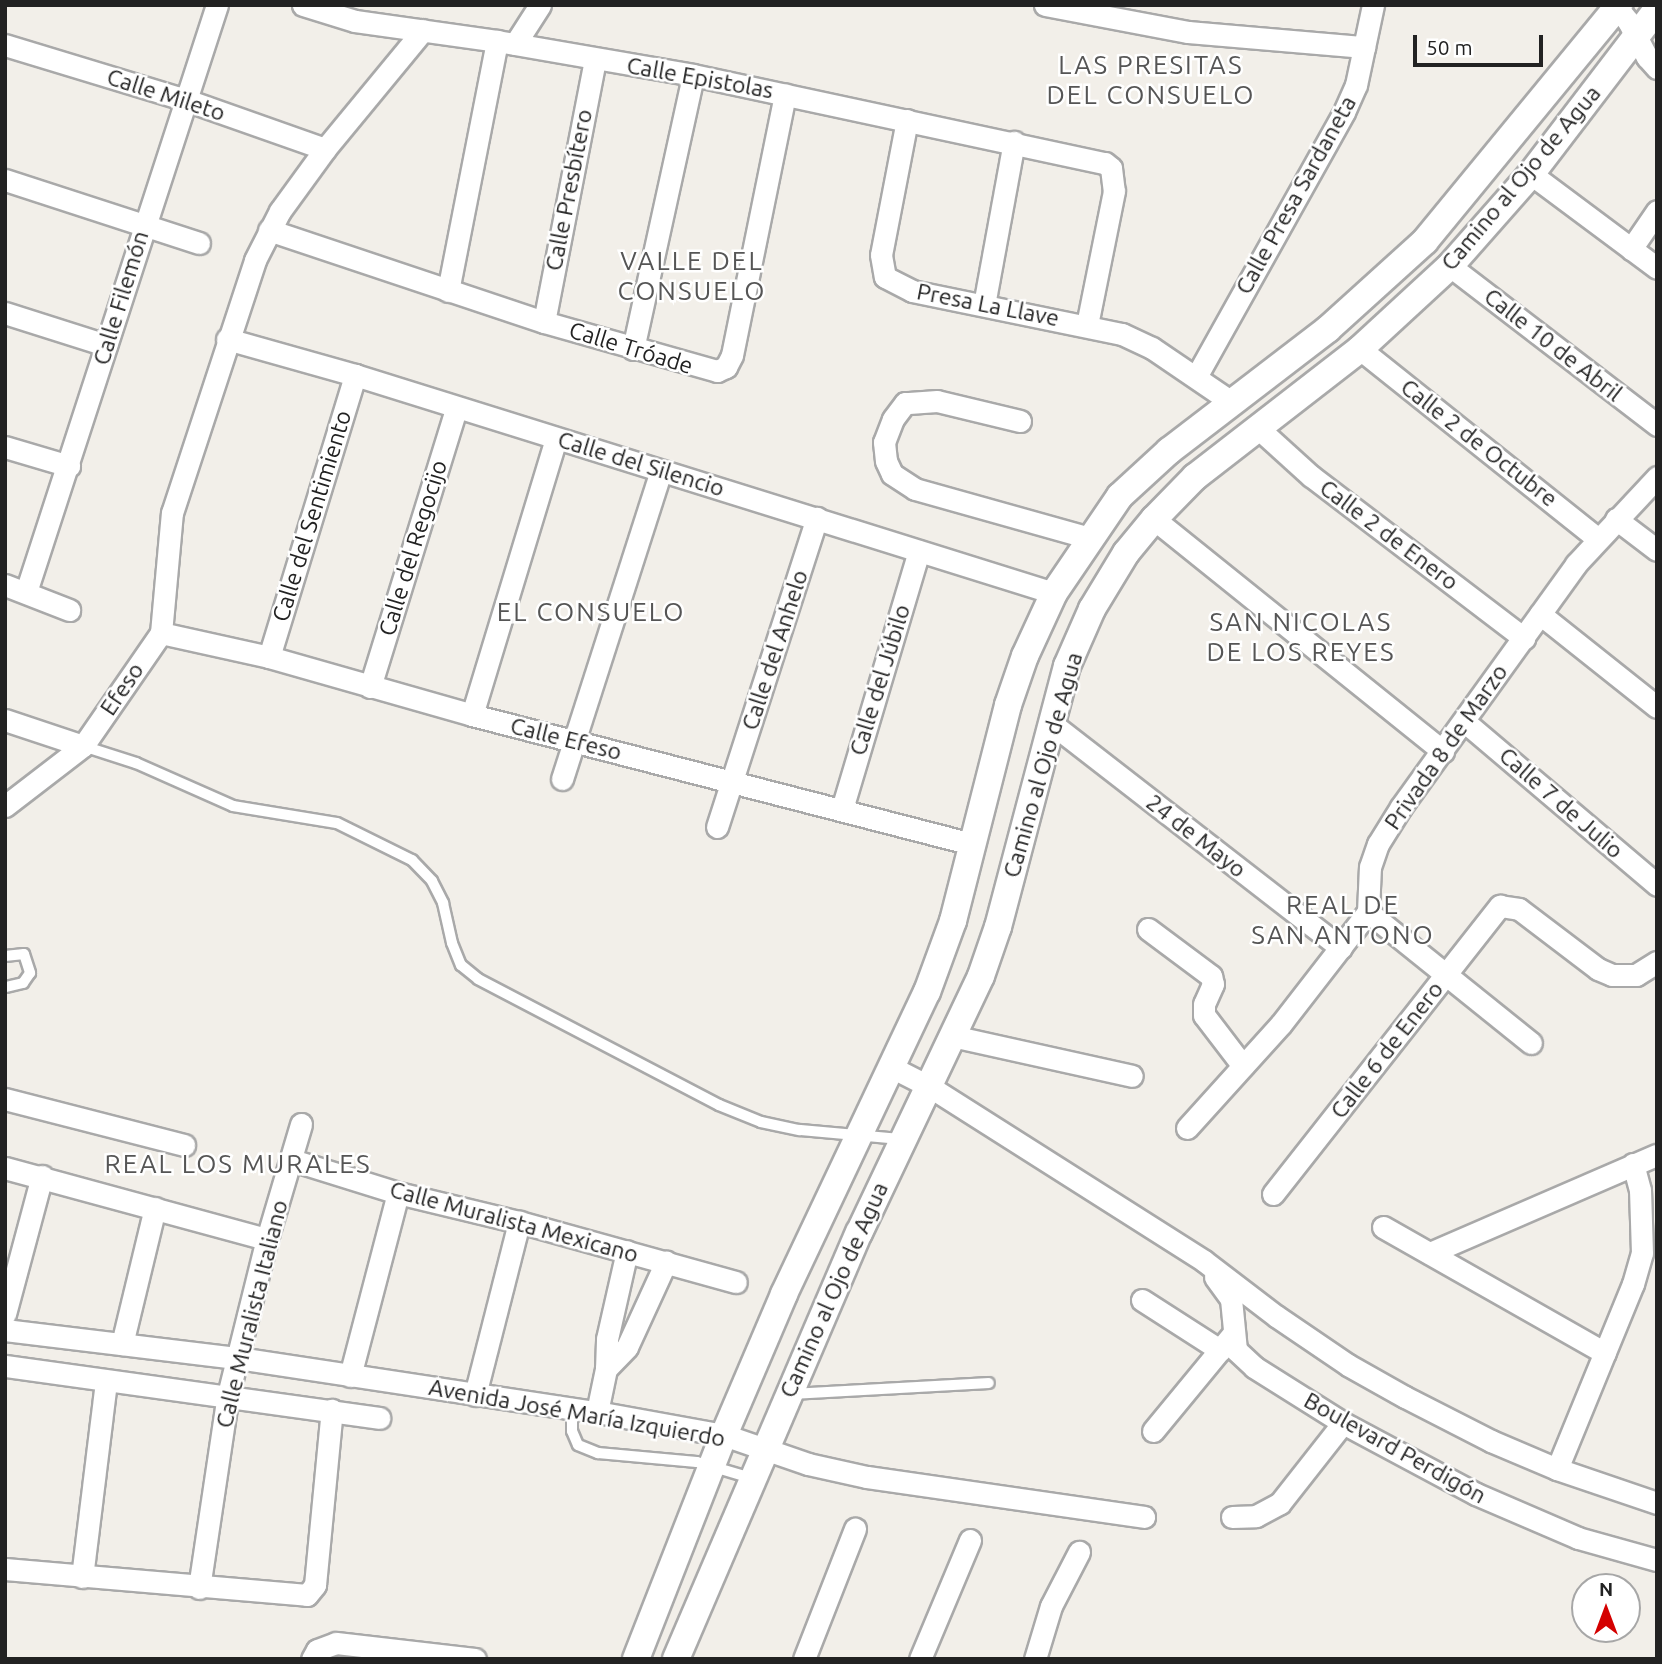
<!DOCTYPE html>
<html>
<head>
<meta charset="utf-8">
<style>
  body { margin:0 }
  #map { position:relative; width:1662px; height:1664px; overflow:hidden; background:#f2efe9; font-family:Ubuntu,sans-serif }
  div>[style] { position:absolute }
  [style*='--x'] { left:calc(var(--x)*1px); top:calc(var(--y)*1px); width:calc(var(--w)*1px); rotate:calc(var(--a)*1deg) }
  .roads { filter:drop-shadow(2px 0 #a9a9a9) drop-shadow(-2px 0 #a9a9a9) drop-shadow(0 2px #a9a9a9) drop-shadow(0 -2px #a9a9a9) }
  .service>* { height:10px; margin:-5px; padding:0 5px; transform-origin:5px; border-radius:5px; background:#fff }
  .minor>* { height:21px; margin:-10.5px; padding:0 10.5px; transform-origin:10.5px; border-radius:10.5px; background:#fff }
  .tertiary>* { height:26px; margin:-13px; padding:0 13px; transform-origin:13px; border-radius:13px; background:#fff }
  span { translate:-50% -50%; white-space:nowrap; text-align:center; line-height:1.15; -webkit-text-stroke:5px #fff; paint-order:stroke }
  .street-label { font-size:23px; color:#222 }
  .quarter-label { font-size:26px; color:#555; letter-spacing:2px }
  .frame { position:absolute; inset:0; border:7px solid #222; pointer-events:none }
  .north { position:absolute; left:1571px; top:1573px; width:70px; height:70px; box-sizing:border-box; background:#fff; border:2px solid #a7a7a7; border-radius:50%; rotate:0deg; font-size:19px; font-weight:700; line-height:28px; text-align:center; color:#222 }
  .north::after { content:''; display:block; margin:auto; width:24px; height:32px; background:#d40000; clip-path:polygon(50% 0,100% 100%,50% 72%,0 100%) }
  .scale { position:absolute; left:1413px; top:35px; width:130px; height:32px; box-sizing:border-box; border:4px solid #222; border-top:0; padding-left:9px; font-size:21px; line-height:24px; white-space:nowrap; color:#222; -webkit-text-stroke:5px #fff; paint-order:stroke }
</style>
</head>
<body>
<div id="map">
  <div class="roads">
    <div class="service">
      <i style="--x:83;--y:746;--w:56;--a:17.8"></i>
      <i style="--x:136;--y:763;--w:106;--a:23.9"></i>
      <i style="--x:233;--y:806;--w:105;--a:9.3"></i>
      <i style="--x:337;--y:823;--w:84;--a:26.3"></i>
      <i style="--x:412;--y:860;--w:29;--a:46"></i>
      <i style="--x:432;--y:881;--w:25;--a:63"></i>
      <i style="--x:443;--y:903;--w:41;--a:77.3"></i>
      <i style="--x:452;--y:943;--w:24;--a:68"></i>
      <i style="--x:461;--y:965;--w:22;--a:39"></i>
      <i style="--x:478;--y:979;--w:272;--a:27.6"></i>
      <i style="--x:719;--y:1105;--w:45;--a:22"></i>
      <i style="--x:761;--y:1122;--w:40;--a:12"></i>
      <i style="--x:800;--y:1130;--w:101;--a:5.1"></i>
      <i style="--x:5;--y:956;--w:19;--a:-6"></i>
      <i style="--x:24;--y:954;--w:20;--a:72"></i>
      <i style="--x:30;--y:973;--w:12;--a:125"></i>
      <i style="--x:23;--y:983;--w:18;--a:167"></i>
      <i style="--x:792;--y:1394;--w:197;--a:-3.2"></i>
      <i style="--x:572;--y:1409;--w:22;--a:90"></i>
      <i style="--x:572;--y:1431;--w:15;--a:67"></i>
      <i style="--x:578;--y:1445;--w:22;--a:22"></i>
      <i style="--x:598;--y:1453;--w:99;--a:5.2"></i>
      <i style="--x:697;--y:1462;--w:56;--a:16.5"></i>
    </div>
    <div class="minor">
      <i style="--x:303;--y:5;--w:54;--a:17.1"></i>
      <i style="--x:355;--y:21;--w:143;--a:8"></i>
      <i style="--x:497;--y:41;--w:199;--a:9.8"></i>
      <i style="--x:693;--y:75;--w:421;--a:12.1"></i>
      <i style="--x:1105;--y:163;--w:8;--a:40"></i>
      <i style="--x:1111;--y:168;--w:23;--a:83"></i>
      <i style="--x:1114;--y:191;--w:137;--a:101.4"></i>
      <i style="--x:1045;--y:5;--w:146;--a:10.7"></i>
      <i style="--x:1188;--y:32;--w:177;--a:4.9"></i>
      <i style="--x:1615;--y:5;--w:21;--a:51"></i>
      <i style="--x:1628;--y:21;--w:41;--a:62.2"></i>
      <i style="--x:1647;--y:57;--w:15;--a:48"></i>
      <i style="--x:515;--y:44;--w:46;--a:-57.3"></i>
      <i style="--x:5;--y:45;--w:189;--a:16.9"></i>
      <i style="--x:186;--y:100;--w:147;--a:19.4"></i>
      <i style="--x:907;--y:120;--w:137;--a:100.9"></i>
      <i style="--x:881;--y:255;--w:22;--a:80"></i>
      <i style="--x:885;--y:277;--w:30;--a:27"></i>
      <i style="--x:912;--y:291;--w:214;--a:11.6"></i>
      <i style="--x:1122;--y:334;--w:33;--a:25"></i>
      <i style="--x:1152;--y:348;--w:98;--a:34.2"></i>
      <i style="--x:1531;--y:174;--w:157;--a:36.7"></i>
      <i style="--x:5;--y:180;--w:204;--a:18"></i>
      <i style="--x:269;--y:230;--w:290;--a:18.5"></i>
      <i style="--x:544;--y:322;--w:180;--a:15.8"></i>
      <i style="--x:717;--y:371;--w:10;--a:-24"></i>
      <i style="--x:726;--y:367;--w:13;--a:-63"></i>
      <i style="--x:732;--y:355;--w:266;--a:-78.5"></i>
      <i style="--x:1631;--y:249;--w:46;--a:-55.6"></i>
      <i style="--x:1450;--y:266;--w:261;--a:37.5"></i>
      <i style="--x:448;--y:291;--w:255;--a:-78.9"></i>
      <i style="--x:984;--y:305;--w:166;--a:-79.6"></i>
      <i style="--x:5;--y:313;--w:106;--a:17.6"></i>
      <i style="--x:544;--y:322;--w:268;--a:-79"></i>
      <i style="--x:227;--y:339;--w:133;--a:15.7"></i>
      <i style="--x:355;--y:375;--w:732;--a:17.32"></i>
      <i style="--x:633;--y:349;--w:280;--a:-77.6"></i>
      <i style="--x:1360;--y:349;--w:305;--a:38.6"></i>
      <i style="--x:1196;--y:377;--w:304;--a:-60.8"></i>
      <i style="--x:1344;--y:112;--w:30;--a:-66"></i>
      <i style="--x:1356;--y:85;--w:82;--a:-78"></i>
      <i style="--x:1020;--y:421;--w:85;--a:-166.5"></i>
      <i style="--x:937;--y:401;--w:32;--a:176"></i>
      <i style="--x:905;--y:403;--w:20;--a:127"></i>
      <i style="--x:893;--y:419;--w:25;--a:111"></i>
      <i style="--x:884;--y:442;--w:19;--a:84"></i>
      <i style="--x:886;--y:461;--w:14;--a:65"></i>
      <i style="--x:892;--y:474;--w:27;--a:33"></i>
      <i style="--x:915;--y:489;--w:181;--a:15.7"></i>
      <i style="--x:1258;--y:428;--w:72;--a:42.2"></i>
      <i style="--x:1311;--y:476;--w:268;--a:37.3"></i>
      <i style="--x:5;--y:447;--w:67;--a:16.5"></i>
      <i style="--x:1154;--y:519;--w:371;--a:38.8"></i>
      <i style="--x:1616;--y:519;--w:51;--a:37.1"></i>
      <i style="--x:5;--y:585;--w:69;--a:21.3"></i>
      <i style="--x:26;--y:592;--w:617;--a:-71.98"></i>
      <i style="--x:1540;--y:614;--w:149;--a:38.5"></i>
      <i style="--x:161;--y:633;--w:111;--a:12.5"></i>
      <i style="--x:269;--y:657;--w:211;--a:15.9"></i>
      <i style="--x:472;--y:715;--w:516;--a:14.47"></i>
      <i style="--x:269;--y:657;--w:295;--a:-73"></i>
      <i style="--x:370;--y:687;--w:291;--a:-72.8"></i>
      <i style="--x:472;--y:715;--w:289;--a:-73.1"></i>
      <i style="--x:5;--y:720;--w:82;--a:18.4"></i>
      <i style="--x:1465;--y:722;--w:252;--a:40.3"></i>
      <i style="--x:1051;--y:723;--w:367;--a:37.8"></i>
      <i style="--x:562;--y:779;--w:324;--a:-72.2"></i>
      <i style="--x:5;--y:806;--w:98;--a:-37.6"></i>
      <i style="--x:83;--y:746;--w:137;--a:-55.4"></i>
      <i style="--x:161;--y:633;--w:121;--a:-84.8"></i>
      <i style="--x:172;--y:513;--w:266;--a:-71.8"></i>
      <i style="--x:255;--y:260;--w:55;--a:-63"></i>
      <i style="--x:280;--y:211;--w:77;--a:-54"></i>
      <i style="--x:325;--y:149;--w:154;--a:-50.5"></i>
      <i style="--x:842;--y:809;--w:269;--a:-73.4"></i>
      <i style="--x:717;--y:827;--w:325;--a:-72.1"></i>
      <i style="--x:1368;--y:912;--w:209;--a:38.8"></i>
      <i style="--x:1148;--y:929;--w:79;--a:36.7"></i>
      <i style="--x:1211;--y:976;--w:8;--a:76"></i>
      <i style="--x:1213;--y:984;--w:22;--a:114"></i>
      <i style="--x:1204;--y:1004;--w:11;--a:90"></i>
      <i style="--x:1204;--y:1015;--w:64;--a:52.6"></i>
      <i style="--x:952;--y:1036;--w:184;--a:12.5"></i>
      <i style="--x:893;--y:1068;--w:38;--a:27"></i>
      <i style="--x:927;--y:1085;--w:328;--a:32.4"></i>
      <i style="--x:1204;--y:1261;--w:91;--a:37.4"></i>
      <i style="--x:1276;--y:1316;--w:87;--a:34.2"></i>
      <i style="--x:1348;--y:1365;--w:65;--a:29.3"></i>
      <i style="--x:1405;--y:1397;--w:97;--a:27.1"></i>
      <i style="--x:1491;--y:1441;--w:72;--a:23"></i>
      <i style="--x:1557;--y:1469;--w:106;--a:18.8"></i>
      <i style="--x:5;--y:1099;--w:185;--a:14.4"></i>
      <i style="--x:1187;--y:1128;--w:140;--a:-47.9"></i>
      <i style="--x:1281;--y:1024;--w:142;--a:-52.2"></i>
      <i style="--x:1368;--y:912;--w:45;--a:-87.5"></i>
      <i style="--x:1370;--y:867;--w:24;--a:-71"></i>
      <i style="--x:1378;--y:844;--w:44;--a:-58.1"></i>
      <i style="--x:1401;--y:807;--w:299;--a:-54.2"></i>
      <i style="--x:1576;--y:564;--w:119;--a:-47"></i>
      <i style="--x:292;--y:1160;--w:111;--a:17.3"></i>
      <i style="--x:398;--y:1193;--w:124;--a:13.5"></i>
      <i style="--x:519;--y:1222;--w:225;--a:15.5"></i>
      <i style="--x:5;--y:1168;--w:271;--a:15.2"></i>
      <i style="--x:1273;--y:1194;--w:367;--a:-51.8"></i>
      <i style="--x:1500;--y:906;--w:19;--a:9"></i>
      <i style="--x:1519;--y:909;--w:99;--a:37.2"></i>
      <i style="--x:1598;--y:969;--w:15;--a:23"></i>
      <i style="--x:1612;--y:975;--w:24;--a:0"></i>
      <i style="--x:1636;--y:975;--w:25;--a:-32"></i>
      <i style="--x:1383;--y:1227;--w:255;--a:29.6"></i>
      <i style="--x:1430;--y:1253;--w:247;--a:-23.4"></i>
      <i style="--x:1215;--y:1277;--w:27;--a:54"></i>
      <i style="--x:1231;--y:1299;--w:51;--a:84.4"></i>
      <i style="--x:1236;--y:1350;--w:25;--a:43"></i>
      <i style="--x:1254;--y:1367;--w:105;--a:32.2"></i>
      <i style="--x:1343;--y:1423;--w:151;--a:28.1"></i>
      <i style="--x:1476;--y:1494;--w:111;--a:23.3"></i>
      <i style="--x:1578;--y:1538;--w:82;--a:15.6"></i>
      <i style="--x:1142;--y:1300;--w:93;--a:32.7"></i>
      <i style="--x:5;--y:1314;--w:143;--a:-75"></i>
      <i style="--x:5;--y:1330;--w:235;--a:6.9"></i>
      <i style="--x:238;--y:1358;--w:363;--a:8.6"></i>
      <i style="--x:597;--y:1412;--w:129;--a:10.3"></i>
      <i style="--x:724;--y:1435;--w:89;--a:19"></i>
      <i style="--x:808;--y:1464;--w:60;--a:12.4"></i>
      <i style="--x:867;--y:1477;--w:280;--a:8.2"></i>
      <i style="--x:122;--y:1344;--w:140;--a:-76.4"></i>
      <i style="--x:5;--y:1366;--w:378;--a:7.9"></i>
      <i style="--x:606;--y:1369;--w:30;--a:-46"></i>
      <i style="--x:627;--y:1347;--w:94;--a:-65.4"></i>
      <i style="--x:350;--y:1376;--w:189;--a:-75.3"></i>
      <i style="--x:475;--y:1395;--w:179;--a:-75.7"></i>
      <i style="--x:597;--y:1412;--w:44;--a:-78.2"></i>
      <i style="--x:606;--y:1369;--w:30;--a:-88"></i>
      <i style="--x:607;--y:1339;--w:90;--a:-77.2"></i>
      <i style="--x:1153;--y:1431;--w:126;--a:-50.5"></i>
      <i style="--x:1557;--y:1469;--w:200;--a:-67.7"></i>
      <i style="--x:1633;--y:1284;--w:32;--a:-74"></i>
      <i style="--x:1642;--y:1253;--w:63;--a:-91.8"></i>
      <i style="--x:1640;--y:1190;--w:27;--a:-105"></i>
      <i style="--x:1232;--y:1517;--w:24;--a:-2"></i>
      <i style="--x:1256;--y:1516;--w:27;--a:-28"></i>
      <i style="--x:1280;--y:1503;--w:102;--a:-51.8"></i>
      <i style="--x:5;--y:1569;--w:303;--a:4.9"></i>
      <i style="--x:307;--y:1595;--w:13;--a:-51"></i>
      <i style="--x:315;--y:1585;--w:176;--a:-84.5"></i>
      <i style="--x:82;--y:1577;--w:196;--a:-83"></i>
      <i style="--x:199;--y:1588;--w:195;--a:-81.5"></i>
      <i style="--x:228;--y:1395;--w:161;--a:-76"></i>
      <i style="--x:267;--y:1239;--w:120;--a:-73.5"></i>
      <i style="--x:312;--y:1659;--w:10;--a:-61"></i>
      <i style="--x:317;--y:1650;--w:20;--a:-20"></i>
      <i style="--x:336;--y:1643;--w:140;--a:6.6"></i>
      <i style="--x:804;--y:1659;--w:140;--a:-68.6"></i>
      <i style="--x:920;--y:1659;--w:129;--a:-67.2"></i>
      <i style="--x:1035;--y:1659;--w:55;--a:-73.2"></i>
      <i style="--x:1051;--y:1606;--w:61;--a:-62.6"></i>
    </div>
    <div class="tertiary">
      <i style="--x:636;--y:1659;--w:241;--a:-68.6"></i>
      <i style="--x:724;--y:1435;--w:153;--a:-66.9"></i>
      <i style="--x:784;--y:1294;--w:334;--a:-64.7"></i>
      <i style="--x:927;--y:992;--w:76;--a:-69.9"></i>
      <i style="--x:953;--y:921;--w:223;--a:-75.7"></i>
      <i style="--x:1008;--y:705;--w:52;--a:-70.9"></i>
      <i style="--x:1025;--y:656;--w:69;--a:-65.3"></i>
      <i style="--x:1054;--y:593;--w:117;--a:-55.8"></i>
      <i style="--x:1120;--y:496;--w:67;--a:-42.6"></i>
      <i style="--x:1169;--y:451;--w:200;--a:-37.5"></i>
      <i style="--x:1328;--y:329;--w:131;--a:-42.2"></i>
      <i style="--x:1425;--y:241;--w:306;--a:-50.6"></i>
      <i style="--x:676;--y:1659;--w:464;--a:-66.8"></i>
      <i style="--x:859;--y:1233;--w:284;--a:-64.6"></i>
      <i style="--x:981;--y:976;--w:52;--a:-70.9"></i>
      <i style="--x:998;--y:927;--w:270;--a:-75.2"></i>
      <i style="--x:1067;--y:666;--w:62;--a:-66.3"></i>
      <i style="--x:1092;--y:609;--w:66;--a:-58.7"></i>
      <i style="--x:1126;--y:553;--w:44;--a:-50.5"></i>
      <i style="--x:1154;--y:519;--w:59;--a:-45.7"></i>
      <i style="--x:1195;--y:477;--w:209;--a:-37.8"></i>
      <i style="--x:1360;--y:349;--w:122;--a:-42.7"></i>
      <i style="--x:1450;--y:266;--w:123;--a:-48.6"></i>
      <i style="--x:1531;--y:174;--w:208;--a:-52.6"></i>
    </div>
  </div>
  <div class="street-label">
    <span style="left:700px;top:78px;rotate:10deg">Calle Epistolas</span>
    <span style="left:166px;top:95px;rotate:18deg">Calle Mileto</span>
    <span style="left:1521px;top:178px;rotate:-50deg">Camino al Ojo de Agua</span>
    <span style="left:569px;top:190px;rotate:-79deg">Calle Presbítero</span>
    <span style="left:1296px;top:195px;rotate:-61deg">Calle Presa Sardaneta</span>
    <span style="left:121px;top:298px;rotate:-73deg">Calle Filemón</span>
    <span style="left:988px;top:305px;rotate:11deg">Presa La Llave</span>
    <span style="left:1553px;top:345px;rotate:38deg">Calle 10 de Abril</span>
    <span style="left:631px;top:348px;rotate:17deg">Calle Tróade</span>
    <span style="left:1479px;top:443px;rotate:38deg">Calle 2 de Octubre</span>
    <span style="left:641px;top:464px;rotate:17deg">Calle del Silencio</span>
    <span style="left:312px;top:516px;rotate:-73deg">Calle del Sentimiento</span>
    <span style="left:1389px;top:535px;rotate:37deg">Calle 2 de Enero</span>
    <span style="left:413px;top:548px;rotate:-73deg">Calle del Regocijo</span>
    <span style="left:775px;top:650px;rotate:-72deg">Calle del Anhelo</span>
    <span style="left:880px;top:680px;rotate:-73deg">Calle del Júbilo</span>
    <span style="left:122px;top:689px;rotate:-56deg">Efeso</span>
    <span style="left:566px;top:739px;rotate:14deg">Calle Efeso</span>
    <span style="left:1446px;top:747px;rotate:-55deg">Privada 8 de Marzo</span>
    <span style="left:1043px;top:765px;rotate:-74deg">Camino al Ojo de Agua</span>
    <span style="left:1561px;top:803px;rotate:41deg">Calle 7 de Julio</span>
    <span style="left:1196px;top:836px;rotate:38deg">24 de Mayo</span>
    <span style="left:1387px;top:1050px;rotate:-52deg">Calle 6 de Enero</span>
    <span style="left:514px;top:1222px;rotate:15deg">Calle Muralista Mexicano</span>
    <span style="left:834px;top:1290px;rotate:-66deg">Camino al Ojo de Agua</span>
    <span style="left:252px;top:1314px;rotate:-76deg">Calle Muralista Italiano</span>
    <span style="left:577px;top:1413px;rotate:10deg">Avenida José María Izquierdo</span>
    <span style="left:1395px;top:1448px;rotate:29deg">Boulevard Perdigón</span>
  </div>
  <div class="quarter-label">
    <span style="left:1151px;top:80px">LAS PRESITAS<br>DEL CONSUELO</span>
    <span style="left:692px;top:276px">VALLE DEL<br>CONSUELO</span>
    <span style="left:591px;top:612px">EL CONSUELO</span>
    <span style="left:1301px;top:637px">SAN NICOLAS<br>DE LOS REYES</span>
    <span style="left:1343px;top:920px">REAL DE<br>SAN ANTONO</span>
    <span style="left:238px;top:1164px">REAL LOS MURALES</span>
  </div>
  <div class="frame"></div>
  <div class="north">N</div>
  <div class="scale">50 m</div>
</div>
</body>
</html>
